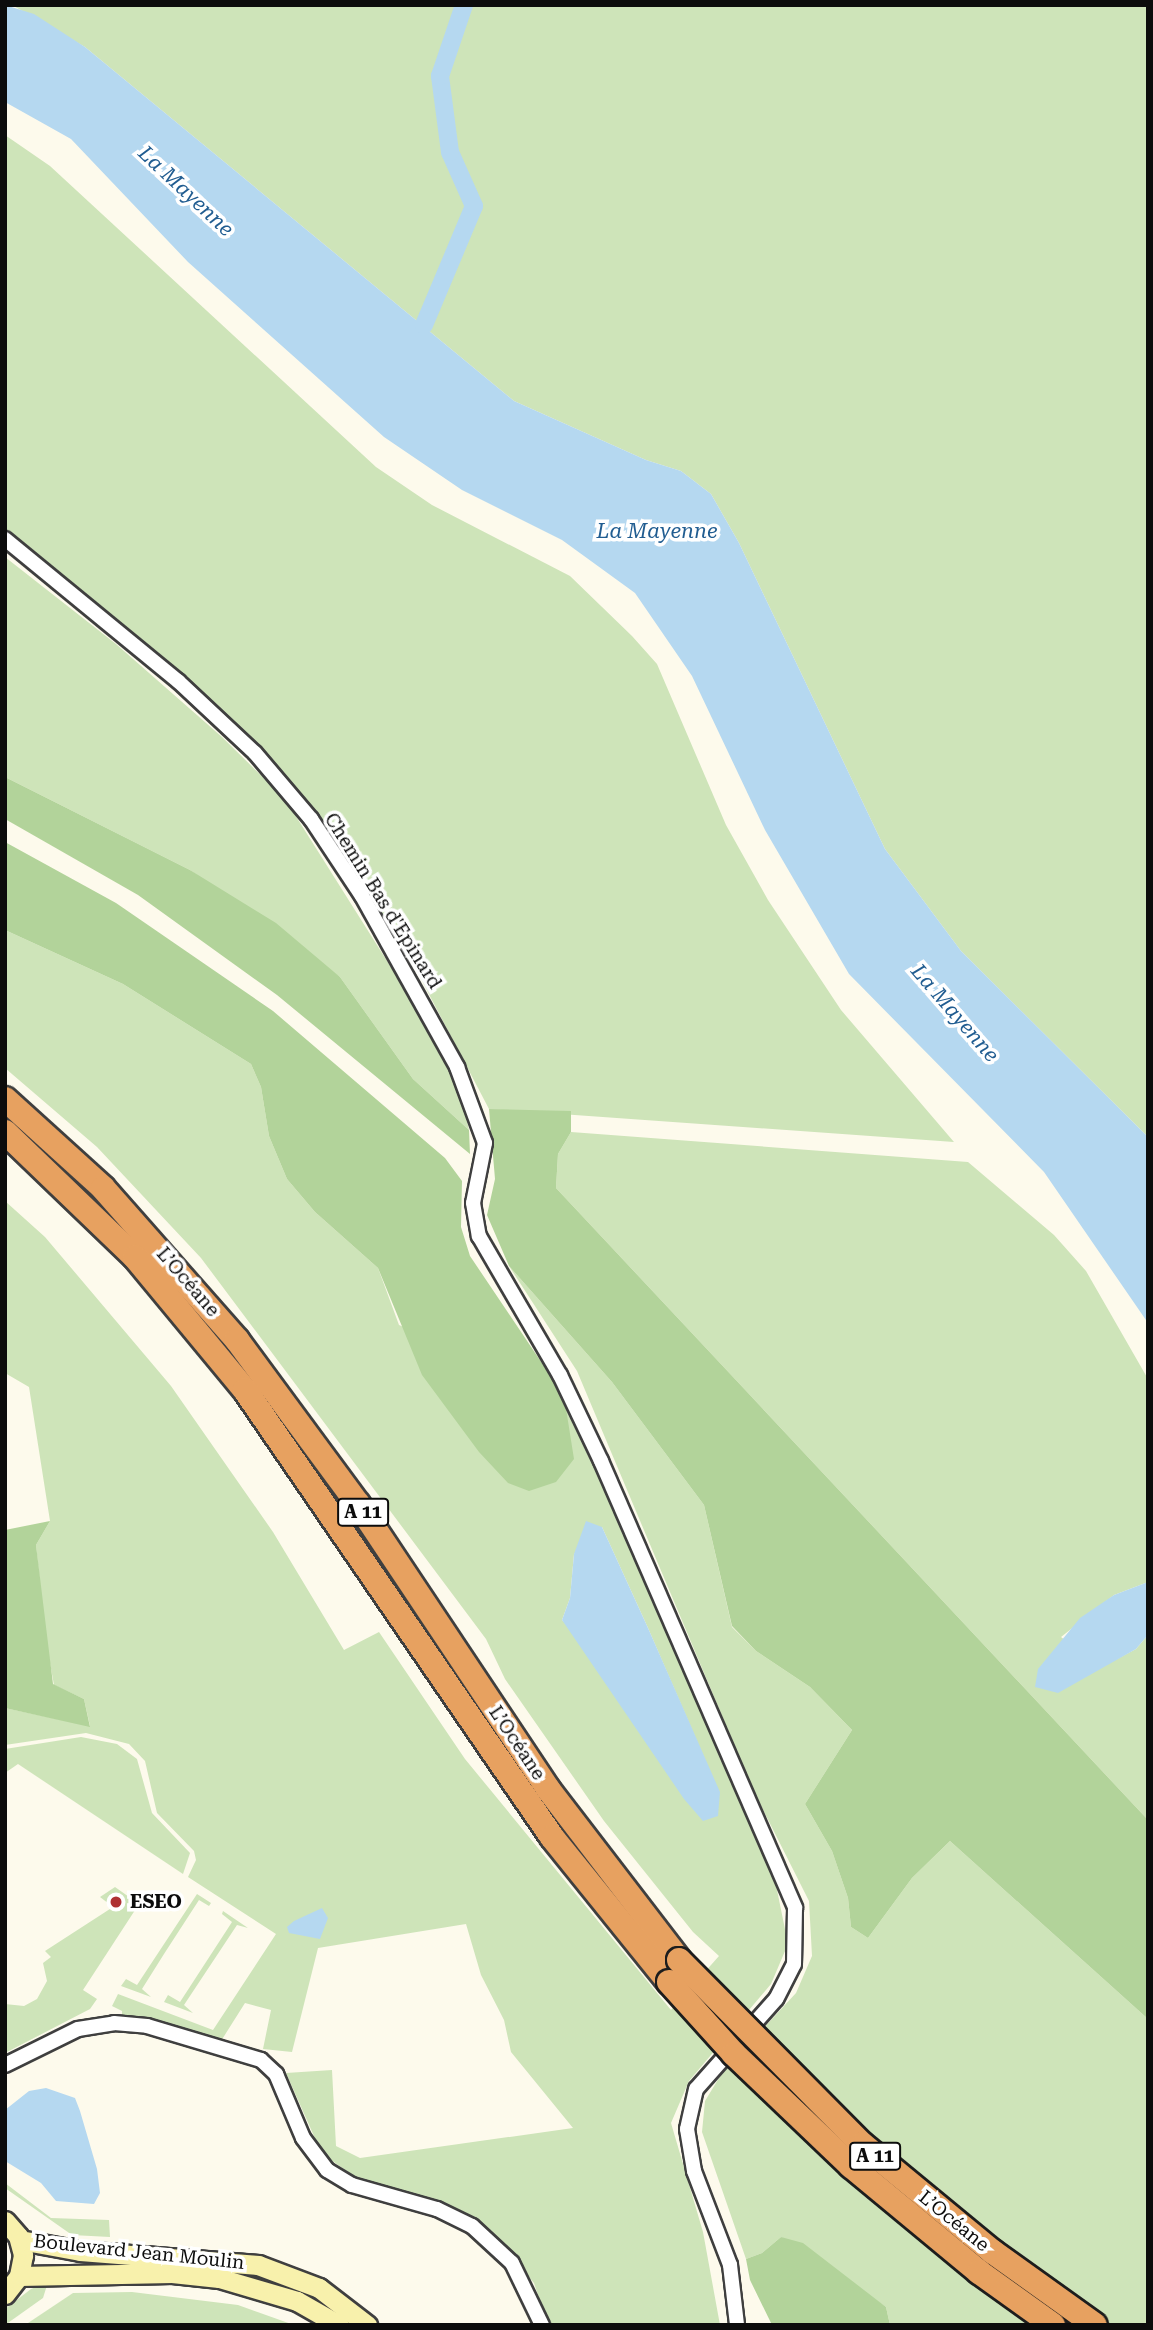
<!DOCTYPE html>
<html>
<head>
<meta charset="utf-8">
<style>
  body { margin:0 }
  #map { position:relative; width:1153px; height:2330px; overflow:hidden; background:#fdfaec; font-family:"Roboto Serif",serif }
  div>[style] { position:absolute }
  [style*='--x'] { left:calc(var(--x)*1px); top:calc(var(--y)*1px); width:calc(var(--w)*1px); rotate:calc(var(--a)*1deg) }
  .green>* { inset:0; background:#cee4b9 }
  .forest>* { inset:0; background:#b2d39a }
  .water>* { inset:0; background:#b5d8f0 }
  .canal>* { height:18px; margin:-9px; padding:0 9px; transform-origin:9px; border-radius:9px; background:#b5d8f0 }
  .roads { filter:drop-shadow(2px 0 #3f3f3f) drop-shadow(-2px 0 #3f3f3f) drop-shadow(0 2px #3f3f3f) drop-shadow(0 -2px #3f3f3f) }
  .minor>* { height:14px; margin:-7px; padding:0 7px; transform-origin:7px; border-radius:7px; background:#fff }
  .secondary>* { height:19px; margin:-9.5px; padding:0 9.5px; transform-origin:9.5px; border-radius:9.5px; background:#f8f1ac }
  .motorway>* { height:24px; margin:-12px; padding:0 12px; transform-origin:12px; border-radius:12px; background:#e7a160 }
  .bridges { filter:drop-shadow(2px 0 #1d1d1d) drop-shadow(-2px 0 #1d1d1d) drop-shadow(0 2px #1d1d1d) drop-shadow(0 -2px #1d1d1d) }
  .motorway-bridge>* { height:24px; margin:-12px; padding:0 12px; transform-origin:12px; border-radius:12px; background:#e7a160 }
  .dots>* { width:19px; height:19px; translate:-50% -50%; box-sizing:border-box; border:4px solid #fff; border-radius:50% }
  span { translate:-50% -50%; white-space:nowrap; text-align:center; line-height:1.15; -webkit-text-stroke:7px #fff; paint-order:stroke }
  .shield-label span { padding:2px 5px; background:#fff; border:2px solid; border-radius:5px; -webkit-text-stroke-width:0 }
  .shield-label { font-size:18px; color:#0c0c0c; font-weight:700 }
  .street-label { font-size:19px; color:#0c0c0c }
  .poi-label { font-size:19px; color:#0c0c0c; font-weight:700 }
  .left { translate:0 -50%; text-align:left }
  .water-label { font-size:21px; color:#215d91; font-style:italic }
  .frame { position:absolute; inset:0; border:7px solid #0c0c0c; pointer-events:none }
</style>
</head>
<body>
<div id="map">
  <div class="green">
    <i style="clip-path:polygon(12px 5px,1148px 5px,1148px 1137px,961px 951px,885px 849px,739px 543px,711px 494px,681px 471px,646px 460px,514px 401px,85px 47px)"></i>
    <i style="clip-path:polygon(5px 135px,50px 166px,376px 467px,432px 505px,570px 576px,632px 636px,657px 664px,726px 825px,768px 900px,841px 1010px,954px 1142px,489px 1109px,399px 937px,288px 783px,240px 729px,5px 531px)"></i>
    <i style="clip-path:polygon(5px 557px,116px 644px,222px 737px,285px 799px,416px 1007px,461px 1094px,469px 1130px,413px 1079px,340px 977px,190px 870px,5px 777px)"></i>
    <i style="clip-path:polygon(evenodd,5px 930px,123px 984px,251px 1064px,261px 1087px,269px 1136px,287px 1179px,315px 1212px,378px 1268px,399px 1325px,564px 1396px,776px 1885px,788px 1944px,771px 1984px,689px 2081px,671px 2123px,703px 2232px,720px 2325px,548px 2325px,534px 2283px,494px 2235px,446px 2206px,354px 2176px,322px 2154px,286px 2073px,332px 2070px,336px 2146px,360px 2158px,573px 2128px,511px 2052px,504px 2020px,481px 1975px,466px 1924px,318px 1948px,292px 2052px,263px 2049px,271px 2010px,245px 2003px,221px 2041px,161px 2022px,122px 2019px,122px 2011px,112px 2006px,118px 1994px,213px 2030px,276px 1934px,188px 1877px,196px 1860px,194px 1851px,157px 1813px,145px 1761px,129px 1744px,86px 1733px,5px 1745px,5px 1708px,90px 1726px,84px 1699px,54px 1685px,46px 1641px,36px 1545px,50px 1521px,29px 1387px,5px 1373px,5px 1201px,45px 1237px,171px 1386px,273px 1532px,344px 1650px,379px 1632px,465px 1759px,671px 2010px,719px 1956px,693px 1932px,604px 1821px,505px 1679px,486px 1639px,201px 1258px,97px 1147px,5px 1068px,5px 930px,602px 1527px,648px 1628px,719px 1792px,562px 1620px,570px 1598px,574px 1554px,602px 1527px)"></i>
    <i style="clip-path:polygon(571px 1132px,968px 1162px,1054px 1235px,1086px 1271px,1148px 1379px,1148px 1582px,1114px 1595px,1061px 1637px,1100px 1668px,1136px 1649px,1148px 1635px,1148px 1820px,556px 1188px,558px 1154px)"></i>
    <i style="clip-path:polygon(509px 1266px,612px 1382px,704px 1505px,732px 1627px,756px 1651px,810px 1687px,852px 1730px,805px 1804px,832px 1851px,848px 1898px,851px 1927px,868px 1938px,912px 1878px,950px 1841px,1148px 2019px,1148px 2325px,890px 2325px,886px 2307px,781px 2237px,762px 2253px,746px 2259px,702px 2132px,705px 2101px,722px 2073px,796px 1993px,812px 1956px,809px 1901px,755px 1794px,577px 1371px)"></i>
    <i style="clip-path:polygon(81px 1737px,117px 1744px,137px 1759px,152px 1813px,190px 1853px,183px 1874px,18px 1764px,5px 1773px,5px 1749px)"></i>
    <i style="clip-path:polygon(115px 1887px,139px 1904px,83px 1990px,97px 1999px,90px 2009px,5px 2053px,5px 2004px,24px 2006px,37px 1999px,47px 1981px,43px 1963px,51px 1957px,45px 1951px,113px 1907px,100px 1897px)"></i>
    <i style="clip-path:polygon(197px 1894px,211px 1903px,209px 1906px,199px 1900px,164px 1954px,142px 1989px,151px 1997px,121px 1986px,126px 1979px,137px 1985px)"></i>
    <i style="clip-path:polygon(223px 1911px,248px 1928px,237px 1925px,184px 2005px,193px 2013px,164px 2002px,168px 1995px,180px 2002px,232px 1922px,222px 1914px)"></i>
    <i style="clip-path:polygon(5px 2183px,51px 2218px,109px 2220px,110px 2237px,72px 2235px,5px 2188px)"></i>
    <i style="clip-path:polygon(48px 2282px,43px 2298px,5px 2325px,5px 2309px,31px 2289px)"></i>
    <i style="clip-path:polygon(132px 2292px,238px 2305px,294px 2325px,25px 2325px,73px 2293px)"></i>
  </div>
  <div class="forest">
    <i style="clip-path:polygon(5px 777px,190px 870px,276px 923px,340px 977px,413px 1079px,469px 1130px,470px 1154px,277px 995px,138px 895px,5px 819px)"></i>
    <i style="clip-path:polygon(5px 842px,116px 903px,273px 1011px,445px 1158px,462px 1181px,461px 1227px,470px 1256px,564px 1396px,574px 1459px,556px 1482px,529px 1491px,508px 1483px,479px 1452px,422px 1375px,378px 1268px,315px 1212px,287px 1179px,269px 1136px,261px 1087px,251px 1064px,123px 984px,5px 930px)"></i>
    <i style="clip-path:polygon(489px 1109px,571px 1111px,571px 1132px,558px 1154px,556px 1188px,1148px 1820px,1148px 2019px,950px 1841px,912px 1878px,868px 1938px,851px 1927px,848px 1898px,832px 1851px,805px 1804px,852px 1730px,810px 1687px,756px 1651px,732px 1626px,704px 1505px,612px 1382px,509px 1266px,487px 1215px,495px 1179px)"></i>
    <i style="clip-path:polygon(50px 1521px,36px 1545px,53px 1684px,84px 1699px,90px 1727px,5px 1708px,5px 1530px)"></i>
    <i style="clip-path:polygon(781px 2237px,803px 2243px,886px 2307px,890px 2325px,772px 2325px,750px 2280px,746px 2259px,762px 2253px)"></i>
  </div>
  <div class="water">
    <i style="clip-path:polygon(5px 5px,34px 14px,85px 47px,514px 401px,646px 460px,681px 471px,711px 494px,739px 543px,885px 849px,961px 951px,1148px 1137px,1148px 1323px,1044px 1172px,849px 974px,765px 830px,692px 676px,635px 593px,562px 540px,462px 490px,384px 437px,188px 262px,71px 139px,5px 102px)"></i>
    <i style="clip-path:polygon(586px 1521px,602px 1527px,648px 1628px,720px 1792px,718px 1816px,703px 1821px,684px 1799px,562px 1620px,570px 1598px,574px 1554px)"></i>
    <i style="clip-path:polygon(1148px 1582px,1148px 1635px,1136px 1649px,1058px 1693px,1035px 1687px,1038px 1669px,1080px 1618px,1114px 1595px)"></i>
    <i style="clip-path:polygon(322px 1908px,328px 1918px,320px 1939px,289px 1933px,287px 1927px,294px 1921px)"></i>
    <i style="clip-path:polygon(46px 2088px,75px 2098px,80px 2111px,97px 2169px,100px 2193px,94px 2204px,56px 2201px,41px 2183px,5px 2161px,5px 2110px,29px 2091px)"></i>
  </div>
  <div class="canal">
    <i style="--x:424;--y:325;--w:129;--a:-67.2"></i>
    <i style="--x:474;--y:206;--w:59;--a:-114"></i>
    <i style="--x:450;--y:152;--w:77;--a:-97.5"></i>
    <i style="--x:440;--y:76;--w:75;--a:-71.3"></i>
  </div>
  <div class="roads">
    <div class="minor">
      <i style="--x:5;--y:539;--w:224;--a:39.4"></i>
      <i style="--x:178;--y:681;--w:105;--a:43.1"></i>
      <i style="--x:255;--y:753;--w:87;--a:49.7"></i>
      <i style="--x:311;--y:819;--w:92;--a:56.5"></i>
      <i style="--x:362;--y:896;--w:196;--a:60.9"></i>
      <i style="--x:457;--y:1067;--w:81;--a:69.8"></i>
      <i style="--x:485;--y:1143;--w:61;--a:101.3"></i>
      <i style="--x:473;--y:1203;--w:34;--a:80"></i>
      <i style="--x:479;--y:1236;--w:161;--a:59.8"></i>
      <i style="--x:560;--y:1375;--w:95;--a:64.5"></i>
      <i style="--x:601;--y:1461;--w:487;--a:66.5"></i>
      <i style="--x:795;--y:1908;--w:56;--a:91"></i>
      <i style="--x:794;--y:1964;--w:39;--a:117"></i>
      <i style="--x:776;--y:1999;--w:120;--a:131.6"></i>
      <i style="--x:696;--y:2089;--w:41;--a:102.7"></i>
      <i style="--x:687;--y:2129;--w:43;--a:80.5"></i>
      <i style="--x:694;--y:2171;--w:101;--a:69"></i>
      <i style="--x:730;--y:2265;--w:60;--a:83.3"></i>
      <i style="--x:5;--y:2065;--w:81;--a:-26.3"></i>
      <i style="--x:78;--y:2029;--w:36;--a:-9"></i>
      <i style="--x:114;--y:2023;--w:33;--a:5"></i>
      <i style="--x:147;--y:2026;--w:119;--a:16.6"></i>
      <i style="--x:261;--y:2060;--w:21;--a:43"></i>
      <i style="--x:276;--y:2074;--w:69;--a:67.1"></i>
      <i style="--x:303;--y:2138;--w:40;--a:53"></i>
      <i style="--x:327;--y:2170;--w:29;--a:31"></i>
      <i style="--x:352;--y:2185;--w:88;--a:15.8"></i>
      <i style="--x:437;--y:2209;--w:39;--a:26"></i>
      <i style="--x:472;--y:2226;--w:54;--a:42.8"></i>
      <i style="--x:512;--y:2263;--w:69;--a:64.2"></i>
    </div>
    <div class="secondary">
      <i style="--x:5;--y:2221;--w:20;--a:49"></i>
      <i style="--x:18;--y:2236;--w:20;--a:75"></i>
      <i style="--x:23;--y:2255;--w:21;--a:101"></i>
      <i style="--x:19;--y:2276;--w:23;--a:128"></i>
      <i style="--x:20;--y:2240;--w:61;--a:10.4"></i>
      <i style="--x:80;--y:2251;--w:179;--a:4.5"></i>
      <i style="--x:258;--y:2265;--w:65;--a:20.7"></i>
      <i style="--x:319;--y:2288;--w:61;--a:37.6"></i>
      <i style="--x:19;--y:2276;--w:153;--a:-1.1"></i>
      <i style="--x:172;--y:2273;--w:47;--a:6.1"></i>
      <i style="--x:219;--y:2278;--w:81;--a:16.4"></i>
      <i style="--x:297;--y:2301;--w:48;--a:29.7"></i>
    </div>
    <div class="motorway">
      <i style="--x:5;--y:1099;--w:132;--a:42.2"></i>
      <i style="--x:103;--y:1188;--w:203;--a:48.6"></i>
      <i style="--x:237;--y:1340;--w:204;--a:53.6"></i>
      <i style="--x:358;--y:1504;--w:343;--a:56.3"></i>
      <i style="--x:548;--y:1789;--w:215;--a:52.5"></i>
      <i style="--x:5;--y:1132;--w:180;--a:43.9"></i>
      <i style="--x:135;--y:1257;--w:173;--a:50.4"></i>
      <i style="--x:245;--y:1390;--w:542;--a:55.52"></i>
      <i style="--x:552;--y:1837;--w:186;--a:51.1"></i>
    </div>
  </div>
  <div class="bridges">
    <div class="motorway-bridge">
      <i style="--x:679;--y:1960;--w:261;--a:45.2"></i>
      <i style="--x:863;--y:2145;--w:168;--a:39.5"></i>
      <i style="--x:993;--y:2252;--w:125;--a:35.6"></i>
      <i style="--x:669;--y:1982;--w:97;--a:47.9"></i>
      <i style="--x:734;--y:2054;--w:162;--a:43.7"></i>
      <i style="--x:851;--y:2166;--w:166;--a:39.6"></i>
      <i style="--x:979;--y:2272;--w:91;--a:35.6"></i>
    </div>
  </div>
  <div class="dots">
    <i style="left:116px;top:1902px;background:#ae3133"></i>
  </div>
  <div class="shield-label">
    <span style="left:363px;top:1512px">A 11</span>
    <span style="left:875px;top:2156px">A 11</span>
  </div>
  <div class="street-label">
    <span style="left:383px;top:901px;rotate:58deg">Chemin Bas d'Epinard</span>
    <span style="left:188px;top:1282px;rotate:49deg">L’Océane</span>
    <span style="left:517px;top:1743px;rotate:56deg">L’Océane</span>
    <span style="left:954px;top:2221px;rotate:39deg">L’Océane</span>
    <span style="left:139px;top:2252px;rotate:6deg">Boulevard Jean Moulin</span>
  </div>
  <div class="poi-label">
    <span class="left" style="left:130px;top:1902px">ESEO</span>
  </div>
  <div class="water-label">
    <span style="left:186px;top:191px;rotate:43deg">La Mayenne</span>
    <span style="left:657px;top:531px">La Mayenne</span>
    <span style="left:955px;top:1013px;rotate:49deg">La Mayenne</span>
  </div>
  <div class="frame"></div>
</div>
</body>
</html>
